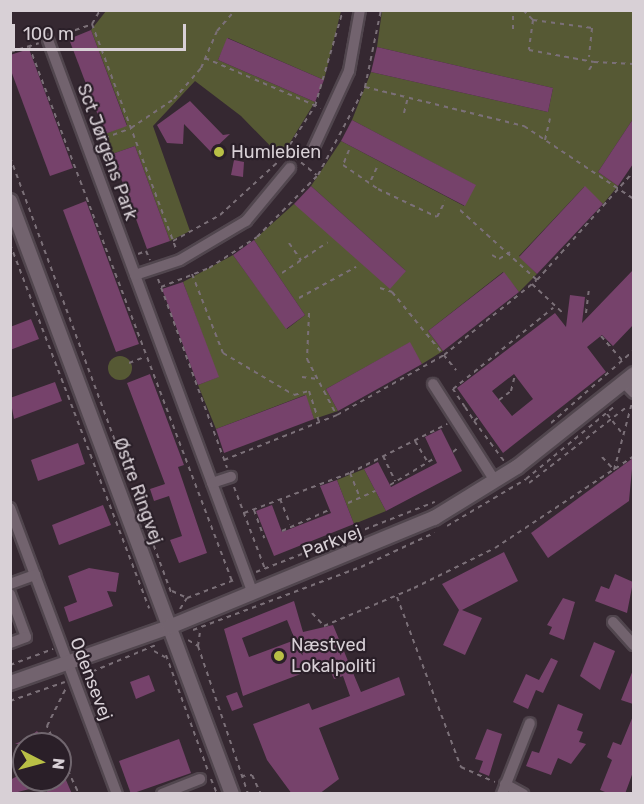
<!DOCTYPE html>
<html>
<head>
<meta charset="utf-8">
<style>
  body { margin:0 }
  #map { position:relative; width:644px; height:804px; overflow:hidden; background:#352831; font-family:Rubik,sans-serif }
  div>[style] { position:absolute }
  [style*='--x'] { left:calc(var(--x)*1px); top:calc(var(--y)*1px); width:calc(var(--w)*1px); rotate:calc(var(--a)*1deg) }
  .green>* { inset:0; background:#565934 }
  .round { border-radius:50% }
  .building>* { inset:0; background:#76426b }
  .path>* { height:2px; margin-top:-1px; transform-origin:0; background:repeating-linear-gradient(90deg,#7b7078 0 4.5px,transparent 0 9px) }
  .roads { filter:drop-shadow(2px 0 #51464e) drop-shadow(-2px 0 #51464e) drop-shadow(0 2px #51464e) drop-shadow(0 -2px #51464e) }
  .street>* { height:10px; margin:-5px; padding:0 5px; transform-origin:5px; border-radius:5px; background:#72636e }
  .secondary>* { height:14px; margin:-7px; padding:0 7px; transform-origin:7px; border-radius:7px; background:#72636e }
  .dots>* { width:16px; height:16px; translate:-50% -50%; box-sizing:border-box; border:3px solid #2a1f28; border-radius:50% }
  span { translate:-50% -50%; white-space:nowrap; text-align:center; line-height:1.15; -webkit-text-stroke:4.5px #2a1f28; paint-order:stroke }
  .street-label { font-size:18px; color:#d8d0d6 }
  .poi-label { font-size:18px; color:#d8d0d6 }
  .left { translate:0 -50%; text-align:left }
  .frame { position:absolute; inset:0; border:12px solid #d8d0d6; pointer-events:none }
  .north { position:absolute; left:12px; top:732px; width:60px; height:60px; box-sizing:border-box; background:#2a1f28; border:2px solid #70666e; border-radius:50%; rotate:96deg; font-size:16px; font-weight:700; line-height:24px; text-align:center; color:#d8d0d6 }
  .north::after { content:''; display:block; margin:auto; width:21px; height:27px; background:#b9c046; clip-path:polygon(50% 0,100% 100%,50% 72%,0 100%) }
  .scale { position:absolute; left:12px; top:24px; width:174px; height:27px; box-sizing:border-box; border:3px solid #d8d0d6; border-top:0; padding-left:8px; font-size:18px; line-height:21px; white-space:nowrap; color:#d8d0d6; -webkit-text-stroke:4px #2a1f28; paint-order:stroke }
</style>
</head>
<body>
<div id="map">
  <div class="green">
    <i style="clip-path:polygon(106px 11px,341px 11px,324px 80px,228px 38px,218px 60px,315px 102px,281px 157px,241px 116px,195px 81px,153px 126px,190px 231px,170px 241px,135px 146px,112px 154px,105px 134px,127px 125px,91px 30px)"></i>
    <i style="clip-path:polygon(382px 11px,633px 11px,633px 119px,598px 172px,618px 186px,603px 204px,584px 187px,519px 256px,537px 274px,519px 292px,503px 272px,428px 331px,443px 351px,422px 364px,409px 343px,326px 389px,338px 411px,314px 419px,305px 395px,216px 429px,198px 385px,218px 377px,183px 282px,233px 255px,287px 329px,305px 315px,254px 240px,294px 204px,406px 271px,311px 186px,341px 141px,464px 206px,475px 185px,352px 120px,371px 72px,548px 112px,553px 88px,377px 47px)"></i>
    <i class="round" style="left:108px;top:356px;width:24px;height:24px"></i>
    <i style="clip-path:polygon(364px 469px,386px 511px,354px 524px,337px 480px)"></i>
  </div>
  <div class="building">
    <i style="clip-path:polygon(91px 30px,127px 126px,105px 134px,69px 39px)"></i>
    <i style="clip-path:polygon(227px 38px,324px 80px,315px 102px,218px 60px)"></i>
    <i style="clip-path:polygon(377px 47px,553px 88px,548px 112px,371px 72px)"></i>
    <i style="clip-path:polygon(29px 49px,73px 168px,50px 176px,10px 68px,10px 55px)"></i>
    <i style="clip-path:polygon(190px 101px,223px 135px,230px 134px,211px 152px,184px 124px,183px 144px,167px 143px,157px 125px)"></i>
    <i style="clip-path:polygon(633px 119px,633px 164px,618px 186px,598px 172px)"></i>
    <i style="clip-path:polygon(352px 120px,476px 185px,465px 206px,341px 141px)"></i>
    <i style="clip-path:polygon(135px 146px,170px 241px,147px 249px,112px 154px)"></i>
    <i style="clip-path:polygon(234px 160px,244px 162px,243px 177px,231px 175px)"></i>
    <i style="clip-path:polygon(311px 186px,406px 271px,390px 289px,294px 204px)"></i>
    <i style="clip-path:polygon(585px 186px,603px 204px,537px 274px,519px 257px)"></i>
    <i style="clip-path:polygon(86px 201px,139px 344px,116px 352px,63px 210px)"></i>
    <i style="clip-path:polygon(254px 240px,305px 315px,286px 329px,233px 255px)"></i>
    <i style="clip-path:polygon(evenodd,633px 270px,633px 325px,613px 346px,602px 335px,587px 347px,606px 372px,503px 453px,457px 388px,555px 313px,566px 327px,570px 295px,585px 297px,582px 323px,633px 270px,514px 374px,533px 399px,512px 416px,492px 391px,514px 374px)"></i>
    <i style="clip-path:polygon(504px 272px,519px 292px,443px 351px,428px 331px)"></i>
    <i style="clip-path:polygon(183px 282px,219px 377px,198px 385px,162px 289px)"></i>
    <i style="clip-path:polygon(31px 319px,39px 339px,10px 350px,10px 327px)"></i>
    <i style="clip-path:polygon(410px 342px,422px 364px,338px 411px,326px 389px)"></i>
    <i style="clip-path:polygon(150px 374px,184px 465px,178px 467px,207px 553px,179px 563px,170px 540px,182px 536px,169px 496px,154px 501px,150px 489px,165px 484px,127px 383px)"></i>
    <i style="clip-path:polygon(55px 382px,62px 401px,14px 419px,10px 398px)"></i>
    <i style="clip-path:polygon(306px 395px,314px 419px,224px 453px,216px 429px)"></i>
    <i style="clip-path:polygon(441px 429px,462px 471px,386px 511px,364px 469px,378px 462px,391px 487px,437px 463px,425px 437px)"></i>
    <i style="clip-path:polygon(78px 443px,85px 464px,38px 481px,31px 460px)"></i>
    <i style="clip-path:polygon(633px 458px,629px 501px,548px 558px,531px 533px)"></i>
    <i style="clip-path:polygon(337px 480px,354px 524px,274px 556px,256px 511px,272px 505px,282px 532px,331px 513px,320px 486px)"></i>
    <i style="clip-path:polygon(103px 505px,111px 525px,59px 545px,52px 525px)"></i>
    <i style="clip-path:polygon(504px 552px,518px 581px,462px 610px,482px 618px,465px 655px,443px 645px,459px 610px,442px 584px)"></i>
    <i style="clip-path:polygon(89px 568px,119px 573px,116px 592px,107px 591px,113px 606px,69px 622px,64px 607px,77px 602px,68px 576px)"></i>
    <i style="clip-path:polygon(615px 574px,633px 582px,627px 613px,595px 601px,601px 586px,609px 589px)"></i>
    <i style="clip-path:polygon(563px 598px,575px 602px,564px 640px,549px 634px,552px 627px,547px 625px)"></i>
    <i style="clip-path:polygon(evenodd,294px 601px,303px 632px,333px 625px,361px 692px,399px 677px,405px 695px,319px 728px,339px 779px,319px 794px,292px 794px,267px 760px,253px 724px,309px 703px,312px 710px,350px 696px,343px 676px,334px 679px,327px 664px,243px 696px,224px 629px,294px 601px,287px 620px,295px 640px,249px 657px,242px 638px,287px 620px)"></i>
    <i style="clip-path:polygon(594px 642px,615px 651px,600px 690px,580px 676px)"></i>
    <i style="clip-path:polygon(551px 658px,558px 661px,543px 693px,536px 690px,528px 709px,513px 702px,526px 674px,539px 680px)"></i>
    <i style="clip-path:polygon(633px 670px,633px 704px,621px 700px)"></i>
    <i style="clip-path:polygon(149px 675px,155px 691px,136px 699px,130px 682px)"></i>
    <i style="clip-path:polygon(237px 692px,243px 707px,232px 711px,226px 696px)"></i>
    <i style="clip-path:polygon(558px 704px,583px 714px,577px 730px,583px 732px,579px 742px,586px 744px,571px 764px,558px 758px,551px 775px,526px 766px,532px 751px,539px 753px)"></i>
    <i style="clip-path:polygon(633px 716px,633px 772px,625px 794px,610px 794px,600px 790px,612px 760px,607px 757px,613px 742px,621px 745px)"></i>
    <i style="clip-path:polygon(487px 729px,502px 734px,489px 776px,479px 772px,483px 761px,475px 759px)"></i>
    <i style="clip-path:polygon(37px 731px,47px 744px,15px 744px,26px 739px)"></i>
    <i style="clip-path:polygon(179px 739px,191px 773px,131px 794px,119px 761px)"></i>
    <i style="clip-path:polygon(23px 773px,24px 780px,66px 780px,72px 794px,48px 794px,45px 785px,10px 794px,10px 780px)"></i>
  </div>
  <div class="path">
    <i style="--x:523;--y:10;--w:14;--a:45"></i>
    <i style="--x:533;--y:20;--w:30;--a:98"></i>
    <i style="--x:529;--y:50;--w:66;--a:10.5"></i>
    <i style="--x:533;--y:20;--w:60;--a:7.7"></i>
    <i style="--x:592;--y:28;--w:29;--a:96"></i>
    <i style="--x:92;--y:24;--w:240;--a:69.5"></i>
    <i style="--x:513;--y:29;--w:19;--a:-90"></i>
    <i style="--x:58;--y:36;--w:36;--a:-19"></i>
    <i style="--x:92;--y:24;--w:16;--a:-60"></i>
    <i style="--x:29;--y:46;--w:572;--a:69.22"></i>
    <i style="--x:10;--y:52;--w:30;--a:-17"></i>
    <i style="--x:205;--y:58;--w:126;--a:23.3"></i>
    <i style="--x:589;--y:70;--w:9;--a:-58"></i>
    <i style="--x:594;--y:62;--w:40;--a:2.9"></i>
    <i style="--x:633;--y:80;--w:1;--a:-45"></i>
    <i style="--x:365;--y:87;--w:164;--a:13.8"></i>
    <i style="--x:524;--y:126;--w:132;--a:33.6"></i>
    <i style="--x:404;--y:113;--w:16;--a:-76"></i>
    <i style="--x:545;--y:140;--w:22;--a:-77"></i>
    <i style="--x:96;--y:141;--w:37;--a:-20"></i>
    <i style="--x:131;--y:128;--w:52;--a:-34"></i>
    <i style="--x:174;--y:99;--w:41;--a:-48.9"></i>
    <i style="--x:201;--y:68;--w:40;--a:-66.6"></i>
    <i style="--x:217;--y:31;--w:28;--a:-49"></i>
    <i style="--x:349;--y:150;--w:16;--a:112"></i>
    <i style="--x:343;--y:165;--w:42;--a:34.4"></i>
    <i style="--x:378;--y:189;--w:65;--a:25.4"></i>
    <i style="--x:437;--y:217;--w:18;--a:-63"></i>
    <i style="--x:287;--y:151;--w:38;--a:39"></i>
    <i style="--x:10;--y:157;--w:468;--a:69.7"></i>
    <i style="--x:371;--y:180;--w:17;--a:-65"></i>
    <i style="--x:460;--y:210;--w:104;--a:42.3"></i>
    <i style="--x:173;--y:241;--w:54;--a:-29"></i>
    <i style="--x:220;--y:215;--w:81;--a:-42.5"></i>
    <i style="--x:280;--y:160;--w:64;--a:-57.1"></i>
    <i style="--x:315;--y:106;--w:100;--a:-73.7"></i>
    <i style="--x:289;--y:243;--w:21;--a:55"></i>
    <i style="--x:10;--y:244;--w:390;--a:69.1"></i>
    <i style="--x:138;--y:254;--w:9;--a:-21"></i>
    <i style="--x:146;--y:251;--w:10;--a:66"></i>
    <i style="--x:492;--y:255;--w:8;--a:30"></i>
    <i style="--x:499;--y:259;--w:13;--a:-32"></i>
    <i style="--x:282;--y:273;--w:55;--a:-34"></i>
    <i style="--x:192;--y:274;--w:85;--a:68.6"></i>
    <i style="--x:223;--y:353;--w:82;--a:30.6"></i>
    <i style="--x:294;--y:395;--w:16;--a:-15"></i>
    <i style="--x:309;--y:391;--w:33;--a:72"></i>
    <i style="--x:158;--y:279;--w:201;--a:69.9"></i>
    <i style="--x:532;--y:284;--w:44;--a:43.2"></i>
    <i style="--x:161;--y:287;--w:52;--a:-21.6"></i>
    <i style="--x:209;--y:268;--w:57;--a:-32.9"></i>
    <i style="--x:257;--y:237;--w:87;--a:-45.5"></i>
    <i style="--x:318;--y:175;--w:100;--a:-61.9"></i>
    <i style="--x:365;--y:87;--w:79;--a:-78.3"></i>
    <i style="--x:380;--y:288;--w:13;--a:18"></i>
    <i style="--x:392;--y:292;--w:101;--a:50.6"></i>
    <i style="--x:299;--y:298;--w:65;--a:-28.5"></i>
    <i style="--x:309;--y:313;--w:46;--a:92.5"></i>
    <i style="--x:307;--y:359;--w:62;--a:62.2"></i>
    <i style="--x:586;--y:313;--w:24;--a:-83"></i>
    <i style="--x:601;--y:336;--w:33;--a:49"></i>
    <i style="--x:129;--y:363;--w:17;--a:-21"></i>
    <i style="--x:302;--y:377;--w:16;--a:7"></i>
    <i style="--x:499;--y:400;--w:15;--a:-37"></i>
    <i style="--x:511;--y:391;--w:16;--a:-76"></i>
    <i style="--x:465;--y:407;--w:22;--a:-124"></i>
    <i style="--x:453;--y:389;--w:129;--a:-39"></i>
    <i style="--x:465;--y:407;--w:17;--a:57"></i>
    <i style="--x:474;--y:421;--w:8;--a:-40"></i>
    <i style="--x:607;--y:414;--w:24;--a:52"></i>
    <i style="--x:474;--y:421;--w:50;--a:53.1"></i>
    <i style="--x:551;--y:423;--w:111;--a:-41.3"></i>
    <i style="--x:415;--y:441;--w:23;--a:59"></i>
    <i style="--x:453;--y:452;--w:8;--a:-40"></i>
    <i style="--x:383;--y:456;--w:28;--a:64"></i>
    <i style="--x:602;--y:457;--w:18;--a:47"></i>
    <i style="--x:614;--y:470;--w:69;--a:-75"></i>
    <i style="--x:224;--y:460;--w:122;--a:-21.7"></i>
    <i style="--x:337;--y:415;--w:123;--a:-29.3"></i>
    <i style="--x:444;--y:355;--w:119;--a:-38.9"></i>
    <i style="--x:537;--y:280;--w:146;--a:-48.3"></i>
    <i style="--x:350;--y:473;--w:27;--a:68"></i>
    <i style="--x:529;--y:483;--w:125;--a:-37.9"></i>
    <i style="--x:390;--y:485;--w:52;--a:-31"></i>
    <i style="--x:234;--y:487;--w:88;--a:69.3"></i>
    <i style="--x:280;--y:499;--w:27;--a:68"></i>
    <i style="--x:348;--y:503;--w:30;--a:-24"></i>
    <i style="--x:254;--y:510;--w:30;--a:70"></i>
    <i style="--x:244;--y:513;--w:113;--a:-20.7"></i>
    <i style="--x:350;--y:473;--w:109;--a:-26.8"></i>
    <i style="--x:447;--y:526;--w:92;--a:-30.7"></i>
    <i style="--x:526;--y:479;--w:115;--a:-39.4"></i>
    <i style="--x:282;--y:531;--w:51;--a:-24.1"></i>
    <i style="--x:256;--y:572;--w:192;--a:-21.4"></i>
    <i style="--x:172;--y:591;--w:17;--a:25"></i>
    <i style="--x:397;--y:597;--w:182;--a:69.4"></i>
    <i style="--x:461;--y:767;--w:37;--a:24"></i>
    <i style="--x:180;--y:609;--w:13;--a:-58"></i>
    <i style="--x:187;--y:598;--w:53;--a:-20.8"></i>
    <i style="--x:312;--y:613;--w:18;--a:47"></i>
    <i style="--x:324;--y:626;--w:98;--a:-22.9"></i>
    <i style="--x:414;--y:588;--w:90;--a:-26.3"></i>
    <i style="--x:495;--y:548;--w:167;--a:-33.5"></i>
    <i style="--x:193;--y:630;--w:179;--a:-20.6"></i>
    <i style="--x:361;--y:567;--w:81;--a:-25"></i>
    <i style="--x:188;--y:640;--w:12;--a:31"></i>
    <i style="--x:198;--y:646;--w:156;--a:71.3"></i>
    <i style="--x:198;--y:646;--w:15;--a:-82"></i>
    <i style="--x:154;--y:651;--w:13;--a:29"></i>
    <i style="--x:166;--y:655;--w:123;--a:70.1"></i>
    <i style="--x:10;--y:665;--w:46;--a:-20.4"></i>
    <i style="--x:84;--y:675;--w:80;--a:-22.7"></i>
    <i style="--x:10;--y:701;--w:58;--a:-19.1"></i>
    <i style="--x:55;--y:744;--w:20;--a:-114"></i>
    <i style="--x:47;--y:726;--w:42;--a:-63.4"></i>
    <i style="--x:60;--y:754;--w:44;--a:64.6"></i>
    <i style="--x:241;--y:776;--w:11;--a:-5"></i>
    <i style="--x:252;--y:775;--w:21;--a:65"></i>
    <i style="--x:211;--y:779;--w:16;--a:68"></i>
  </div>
  <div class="roads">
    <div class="street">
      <i style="--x:48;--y:40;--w:588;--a:69.68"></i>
      <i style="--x:313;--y:149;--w:86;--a:-65.2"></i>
      <i style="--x:349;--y:71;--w:62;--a:-79.8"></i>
      <i style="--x:135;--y:275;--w:47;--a:-18.4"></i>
      <i style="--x:180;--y:260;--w:77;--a:-30.6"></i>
      <i style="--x:246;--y:221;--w:69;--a:-50.3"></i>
      <i style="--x:624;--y:383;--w:14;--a:45"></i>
      <i style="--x:433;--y:384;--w:115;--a:57.4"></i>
      <i style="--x:212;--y:483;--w:20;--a:-18"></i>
      <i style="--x:10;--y:508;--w:305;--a:69.5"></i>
      <i style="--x:10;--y:584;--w:27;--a:-20"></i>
      <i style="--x:10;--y:594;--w:46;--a:69.6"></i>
      <i style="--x:26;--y:637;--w:17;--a:159"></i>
      <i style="--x:613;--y:622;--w:31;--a:48"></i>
      <i style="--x:505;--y:784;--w:21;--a:29"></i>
      <i style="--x:162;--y:794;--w:41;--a:-21.5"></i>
      <i style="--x:502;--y:794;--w:76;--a:-68.5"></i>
    </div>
    <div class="secondary">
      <i style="--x:10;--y:201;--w:633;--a:69.48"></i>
      <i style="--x:10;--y:683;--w:169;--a:-19.4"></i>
      <i style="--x:169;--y:627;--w:287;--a:-22.4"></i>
      <i style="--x:434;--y:518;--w:97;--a:-31.6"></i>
      <i style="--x:517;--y:467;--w:149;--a:-38.5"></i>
    </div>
  </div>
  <div class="dots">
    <i style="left:219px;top:152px;background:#b9c046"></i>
    <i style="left:279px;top:656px;background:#b9c046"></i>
  </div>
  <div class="street-label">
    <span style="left:107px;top:152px;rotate:70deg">Sct Jørgens Park</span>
    <span style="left:138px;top:491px;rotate:70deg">Østre Ringvej</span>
    <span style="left:332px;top:542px;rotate:-21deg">Parkvej</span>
    <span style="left:91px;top:679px;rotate:69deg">Odensevej</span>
  </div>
  <div class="poi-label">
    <span class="left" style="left:231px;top:152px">Humlebien</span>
    <span class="left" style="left:291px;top:656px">Næstved<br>Lokalpoliti</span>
  </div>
  <div class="frame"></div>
  <div class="north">N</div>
  <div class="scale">100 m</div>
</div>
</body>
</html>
